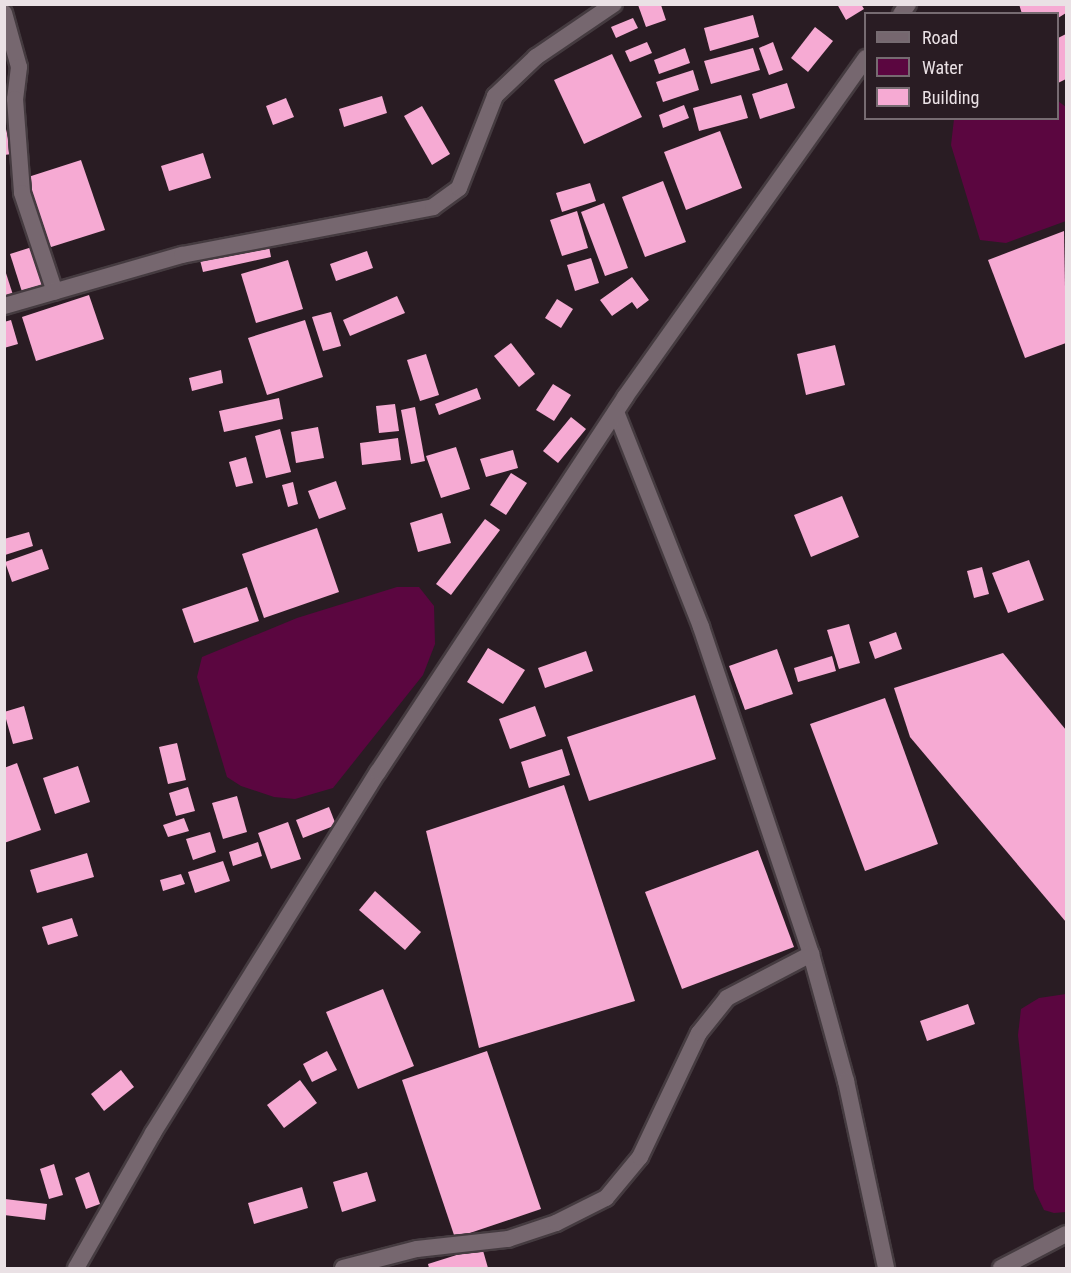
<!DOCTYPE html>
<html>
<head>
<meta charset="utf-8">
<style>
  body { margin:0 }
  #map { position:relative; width:1071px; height:1273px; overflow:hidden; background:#291c23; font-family:"Roboto Condensed",sans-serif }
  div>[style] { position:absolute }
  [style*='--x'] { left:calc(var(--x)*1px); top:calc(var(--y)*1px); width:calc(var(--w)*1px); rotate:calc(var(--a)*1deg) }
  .water>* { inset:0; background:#5b0640 }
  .building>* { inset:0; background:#f6aad3 }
  .roads { filter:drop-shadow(2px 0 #453b40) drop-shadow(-2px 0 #453b40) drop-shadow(0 2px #453b40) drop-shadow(0 -2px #453b40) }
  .minor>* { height:16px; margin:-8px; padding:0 8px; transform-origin:8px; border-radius:8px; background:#76676f }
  span { translate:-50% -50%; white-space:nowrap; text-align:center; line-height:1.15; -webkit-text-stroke:6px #291c23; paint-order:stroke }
  .frame { position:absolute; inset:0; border:6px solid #eae1e5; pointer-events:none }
  .legend { position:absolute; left:864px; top:12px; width:195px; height:108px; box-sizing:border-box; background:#291c23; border:2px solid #766b71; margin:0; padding:8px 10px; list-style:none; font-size:18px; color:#eae1e5 }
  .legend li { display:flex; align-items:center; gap:12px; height:30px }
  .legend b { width:30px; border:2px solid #766b71 }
</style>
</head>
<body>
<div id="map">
  <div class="water">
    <i style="clip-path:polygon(1058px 101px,1066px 107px,1066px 221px,1006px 243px,980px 240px,951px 145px,954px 119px,1058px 118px)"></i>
    <i style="clip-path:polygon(397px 587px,419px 587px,434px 606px,435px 644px,423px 675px,333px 788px,295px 799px,274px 797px,241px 786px,227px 777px,197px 677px,202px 657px,297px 618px)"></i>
    <i style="clip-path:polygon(1066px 994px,1066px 1212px,1054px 1213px,1044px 1210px,1034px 1189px,1018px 1035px,1021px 1009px,1039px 998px)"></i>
  </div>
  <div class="building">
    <i style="clip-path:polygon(837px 4px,861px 4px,864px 9px,846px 20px)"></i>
    <i style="clip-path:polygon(1019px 4px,1066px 4px,1066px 13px,1058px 18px,1058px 14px,1022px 14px)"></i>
    <i style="clip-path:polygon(638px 5px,661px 5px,666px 20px,646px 27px)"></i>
    <i style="clip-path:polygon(753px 15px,759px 37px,710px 51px,704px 28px)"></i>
    <i style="clip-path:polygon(633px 18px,638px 28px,616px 38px,611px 27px)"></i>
    <i style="clip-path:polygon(815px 27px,833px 41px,808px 72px,791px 58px)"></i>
    <i style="clip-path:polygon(1066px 34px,1066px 79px,1058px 83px,1058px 38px)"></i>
    <i style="clip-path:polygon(647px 42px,652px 53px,630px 62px,625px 51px)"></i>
    <i style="clip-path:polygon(773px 42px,783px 70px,769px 75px,759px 48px)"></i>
    <i style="clip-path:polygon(685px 48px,690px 63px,659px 74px,654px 60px)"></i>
    <i style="clip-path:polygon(753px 48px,760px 70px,711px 84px,704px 61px)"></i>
    <i style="clip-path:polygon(612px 54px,642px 117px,584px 144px,554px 80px)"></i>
    <i style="clip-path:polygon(693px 70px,699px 90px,663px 102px,656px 82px)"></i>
    <i style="clip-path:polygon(787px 83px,795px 108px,760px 119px,752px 94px)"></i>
    <i style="clip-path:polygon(741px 95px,748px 118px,699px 131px,693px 108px)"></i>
    <i style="clip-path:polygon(382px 96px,387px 113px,344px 127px,339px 109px)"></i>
    <i style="clip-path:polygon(286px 98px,294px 117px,273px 125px,266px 106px)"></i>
    <i style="clip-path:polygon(684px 105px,689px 118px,663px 128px,659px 115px)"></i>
    <i style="clip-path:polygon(422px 106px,450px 154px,432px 165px,404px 116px)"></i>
    <i style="clip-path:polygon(4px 121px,12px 154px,4px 155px)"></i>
    <i style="clip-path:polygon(720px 131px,742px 188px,686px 210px,664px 152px)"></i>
    <i style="clip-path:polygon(203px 153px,211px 178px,169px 191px,161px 166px)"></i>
    <i style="clip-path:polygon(81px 160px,105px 230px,48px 248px,25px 178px)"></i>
    <i style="clip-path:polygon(663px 181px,686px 242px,645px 257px,622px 197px)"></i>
    <i style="clip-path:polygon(590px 183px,596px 201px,562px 212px,556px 193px)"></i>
    <i style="clip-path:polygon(604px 203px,628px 268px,605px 276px,581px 212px)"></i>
    <i style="clip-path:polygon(577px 211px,588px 248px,562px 256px,550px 220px)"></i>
    <i style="clip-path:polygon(1064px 231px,1066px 343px,1025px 358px,988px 260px)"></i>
    <i style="clip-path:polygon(268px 241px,271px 257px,203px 272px,199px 256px)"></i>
    <i style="clip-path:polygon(32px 247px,46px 288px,23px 295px,10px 254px)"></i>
    <i style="clip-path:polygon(367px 251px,373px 268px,336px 281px,330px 264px)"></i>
    <i style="clip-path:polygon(591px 258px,599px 283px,575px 291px,567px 265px)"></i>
    <i style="clip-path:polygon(288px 260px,303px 309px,256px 323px,241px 274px)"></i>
    <i style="clip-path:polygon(4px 267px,14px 298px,4px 301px)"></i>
    <i style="clip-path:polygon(632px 277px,649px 300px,637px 309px,632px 302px,612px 316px,600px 300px)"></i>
    <i style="clip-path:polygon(89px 295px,104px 339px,36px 361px,22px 317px)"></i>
    <i style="clip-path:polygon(397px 296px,405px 313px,350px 336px,343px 320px)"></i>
    <i style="clip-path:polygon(557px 299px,573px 309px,561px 328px,545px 318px)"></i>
    <i style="clip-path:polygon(331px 312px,341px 346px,323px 351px,312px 317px)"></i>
    <i style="clip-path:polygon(11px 320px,18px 344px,4px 348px,4px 322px)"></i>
    <i style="clip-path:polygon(305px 320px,323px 377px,267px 395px,248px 338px)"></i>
    <i style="clip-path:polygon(511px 343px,535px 374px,519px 387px,494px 356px)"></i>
    <i style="clip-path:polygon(835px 345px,845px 385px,806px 395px,797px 354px)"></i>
    <i style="clip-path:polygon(426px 354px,439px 395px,420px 401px,407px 360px)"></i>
    <i style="clip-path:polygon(221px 370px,223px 383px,192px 391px,189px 378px)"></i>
    <i style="clip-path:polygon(553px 384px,571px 395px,554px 421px,536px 410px)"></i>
    <i style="clip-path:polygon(477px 388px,481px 399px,439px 415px,435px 404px)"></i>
    <i style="clip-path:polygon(279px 398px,283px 419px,224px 432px,219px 411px)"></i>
    <i style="clip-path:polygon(395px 404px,399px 431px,379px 433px,376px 406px)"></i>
    <i style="clip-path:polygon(415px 407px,425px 461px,411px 464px,401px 410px)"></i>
    <i style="clip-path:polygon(571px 417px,586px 429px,558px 463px,543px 451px)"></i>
    <i style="clip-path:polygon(318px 427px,324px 458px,296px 463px,291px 432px)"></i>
    <i style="clip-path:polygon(280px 429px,291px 472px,266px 478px,255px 436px)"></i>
    <i style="clip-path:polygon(398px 438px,401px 460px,362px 465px,360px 443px)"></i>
    <i style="clip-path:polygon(456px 447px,470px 489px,441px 498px,426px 456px)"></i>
    <i style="clip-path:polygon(513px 450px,518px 468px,486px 477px,480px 459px)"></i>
    <i style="clip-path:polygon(246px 457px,253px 483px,236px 487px,229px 462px)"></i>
    <i style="clip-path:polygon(511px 473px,527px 483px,506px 515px,490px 505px)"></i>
    <i style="clip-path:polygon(336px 481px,346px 509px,319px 519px,308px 491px)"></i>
    <i style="clip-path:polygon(293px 482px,298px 504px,288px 507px,282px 485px)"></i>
    <i style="clip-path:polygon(842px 496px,859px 537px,811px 557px,794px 515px)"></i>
    <i style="clip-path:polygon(442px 513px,451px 543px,418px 552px,410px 523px)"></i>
    <i style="clip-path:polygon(485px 519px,500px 530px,451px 595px,436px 584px)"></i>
    <i style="clip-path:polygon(317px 528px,339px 592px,264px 618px,242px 554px)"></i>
    <i style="clip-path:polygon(29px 532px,33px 546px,5px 555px,4px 539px)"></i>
    <i style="clip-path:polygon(42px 549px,49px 569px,12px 582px,5px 562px)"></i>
    <i style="clip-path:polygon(1029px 560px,1044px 600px,1008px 613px,992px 573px)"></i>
    <i style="clip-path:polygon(982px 567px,989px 594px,974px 598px,967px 571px)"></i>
    <i style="clip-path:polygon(247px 587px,259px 621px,194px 643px,182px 609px)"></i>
    <i style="clip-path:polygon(849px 624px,860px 663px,839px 669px,827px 630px)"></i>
    <i style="clip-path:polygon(896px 632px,902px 649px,875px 659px,869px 642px)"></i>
    <i style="clip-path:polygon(488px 648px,525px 670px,503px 704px,467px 682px)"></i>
    <i style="clip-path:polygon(777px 649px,793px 694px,745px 710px,729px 666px)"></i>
    <i style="clip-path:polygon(586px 651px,593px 671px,545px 688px,538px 668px)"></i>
    <i style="clip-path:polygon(1003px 653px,1066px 730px,1066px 922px,910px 737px,894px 688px)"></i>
    <i style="clip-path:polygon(832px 656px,836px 671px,798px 682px,794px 668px)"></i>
    <i style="clip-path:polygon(695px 695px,716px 759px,589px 801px,567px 737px)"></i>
    <i style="clip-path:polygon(885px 698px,938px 844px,865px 871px,810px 724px)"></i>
    <i style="clip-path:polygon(24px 706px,33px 739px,13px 744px,4px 712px)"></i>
    <i style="clip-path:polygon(535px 706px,546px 736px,510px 749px,499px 719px)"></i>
    <i style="clip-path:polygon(177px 743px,186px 780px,168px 784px,159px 747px)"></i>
    <i style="clip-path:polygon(562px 749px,570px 775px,529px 788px,521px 762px)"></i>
    <i style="clip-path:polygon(17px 763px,41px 830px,4px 843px,4px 768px)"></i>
    <i style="clip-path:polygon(78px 766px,90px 802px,55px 814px,43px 778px)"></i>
    <i style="clip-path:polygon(564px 785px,635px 1001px,479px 1048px,426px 831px)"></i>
    <i style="clip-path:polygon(188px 787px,195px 811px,176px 816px,169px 793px)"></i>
    <i style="clip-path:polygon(237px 796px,247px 832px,223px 839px,212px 803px)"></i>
    <i style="clip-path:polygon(329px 807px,336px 825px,303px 838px,296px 820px)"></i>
    <i style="clip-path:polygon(184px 818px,189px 831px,168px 837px,163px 825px)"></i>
    <i style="clip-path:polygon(288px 822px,301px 859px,271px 869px,258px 833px)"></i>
    <i style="clip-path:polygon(210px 832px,216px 852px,193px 860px,186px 839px)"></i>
    <i style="clip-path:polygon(258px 842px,262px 856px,233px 866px,229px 852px)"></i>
    <i style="clip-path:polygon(758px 850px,794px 947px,682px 989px,645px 892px)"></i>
    <i style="clip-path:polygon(87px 853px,94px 877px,37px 893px,30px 870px)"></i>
    <i style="clip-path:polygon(223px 861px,230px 881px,195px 893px,188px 872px)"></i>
    <i style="clip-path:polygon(181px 874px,185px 884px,163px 891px,160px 880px)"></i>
    <i style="clip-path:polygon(375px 891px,421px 932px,405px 950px,359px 910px)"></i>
    <i style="clip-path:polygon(72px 918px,78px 936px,48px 945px,42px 927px)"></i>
    <i style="clip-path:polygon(383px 989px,414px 1066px,358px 1089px,326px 1012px)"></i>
    <i style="clip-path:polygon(968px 1004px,975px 1024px,927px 1041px,920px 1021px)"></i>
    <i style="clip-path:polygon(327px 1051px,337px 1070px,312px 1082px,303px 1064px)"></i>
    <i style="clip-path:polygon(487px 1051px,541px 1209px,455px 1238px,402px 1080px)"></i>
    <i style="clip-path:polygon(121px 1070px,134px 1087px,104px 1111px,91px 1094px)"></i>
    <i style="clip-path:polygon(300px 1080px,317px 1103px,284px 1128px,267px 1105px)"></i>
    <i style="clip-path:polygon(54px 1164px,63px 1195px,49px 1199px,40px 1169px)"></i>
    <i style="clip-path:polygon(89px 1172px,100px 1204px,86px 1209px,75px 1178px)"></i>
    <i style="clip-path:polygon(367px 1172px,376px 1201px,342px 1212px,333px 1182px)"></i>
    <i style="clip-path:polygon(302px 1187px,308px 1208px,254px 1224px,248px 1203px)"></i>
    <i style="clip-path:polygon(5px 1199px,47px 1204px,45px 1220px,4px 1215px)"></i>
    <i style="clip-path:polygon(482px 1247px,488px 1268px,429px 1268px,428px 1264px)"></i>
  </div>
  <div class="roads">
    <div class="minor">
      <i style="--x:4;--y:13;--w:56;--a:74.5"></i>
      <i style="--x:19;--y:67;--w:32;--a:97"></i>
      <i style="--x:15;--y:99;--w:94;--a:85.7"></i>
      <i style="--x:22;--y:193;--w:104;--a:71.6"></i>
      <i style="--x:901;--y:14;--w:12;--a:-55"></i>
      <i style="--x:4;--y:306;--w:185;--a:-16"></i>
      <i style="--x:182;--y:255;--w:256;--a:-10.8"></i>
      <i style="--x:433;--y:207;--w:32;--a:-36"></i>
      <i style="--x:459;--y:188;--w:99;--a:-68.6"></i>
      <i style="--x:495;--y:96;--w:57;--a:-43.6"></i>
      <i style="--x:536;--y:57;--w:94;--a:-34.2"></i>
      <i style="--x:616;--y:412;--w:231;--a:68.4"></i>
      <i style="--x:701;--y:627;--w:345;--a:71.4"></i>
      <i style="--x:811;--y:954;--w:132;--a:74.6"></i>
      <i style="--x:846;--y:1081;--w:191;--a:77.9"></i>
      <i style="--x:76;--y:1268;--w:155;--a:-60.3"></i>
      <i style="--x:153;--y:1133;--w:425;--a:-58.1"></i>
      <i style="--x:378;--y:772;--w:449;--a:-56.6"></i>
      <i style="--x:625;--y:397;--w:416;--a:-54.6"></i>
      <i style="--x:343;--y:1268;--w:76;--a:-14.4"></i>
      <i style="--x:417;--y:1249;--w:92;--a:-6.3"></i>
      <i style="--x:508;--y:1239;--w:51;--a:-18.4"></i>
      <i style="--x:556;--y:1223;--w:56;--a:-26.6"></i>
      <i style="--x:606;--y:1198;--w:53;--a:-50.3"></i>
      <i style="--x:640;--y:1157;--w:137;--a:-64.6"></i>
      <i style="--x:699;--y:1033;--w:45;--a:-51.3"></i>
      <i style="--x:727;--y:998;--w:95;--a:-27.6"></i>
      <i style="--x:1001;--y:1268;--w:73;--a:-27.6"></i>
    </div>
  </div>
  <div class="frame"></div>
  <ul class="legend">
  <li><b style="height:8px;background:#76676f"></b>Road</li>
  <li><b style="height:16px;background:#5b0640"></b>Water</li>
  <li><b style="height:16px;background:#f6aad3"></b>Building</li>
  </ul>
</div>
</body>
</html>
